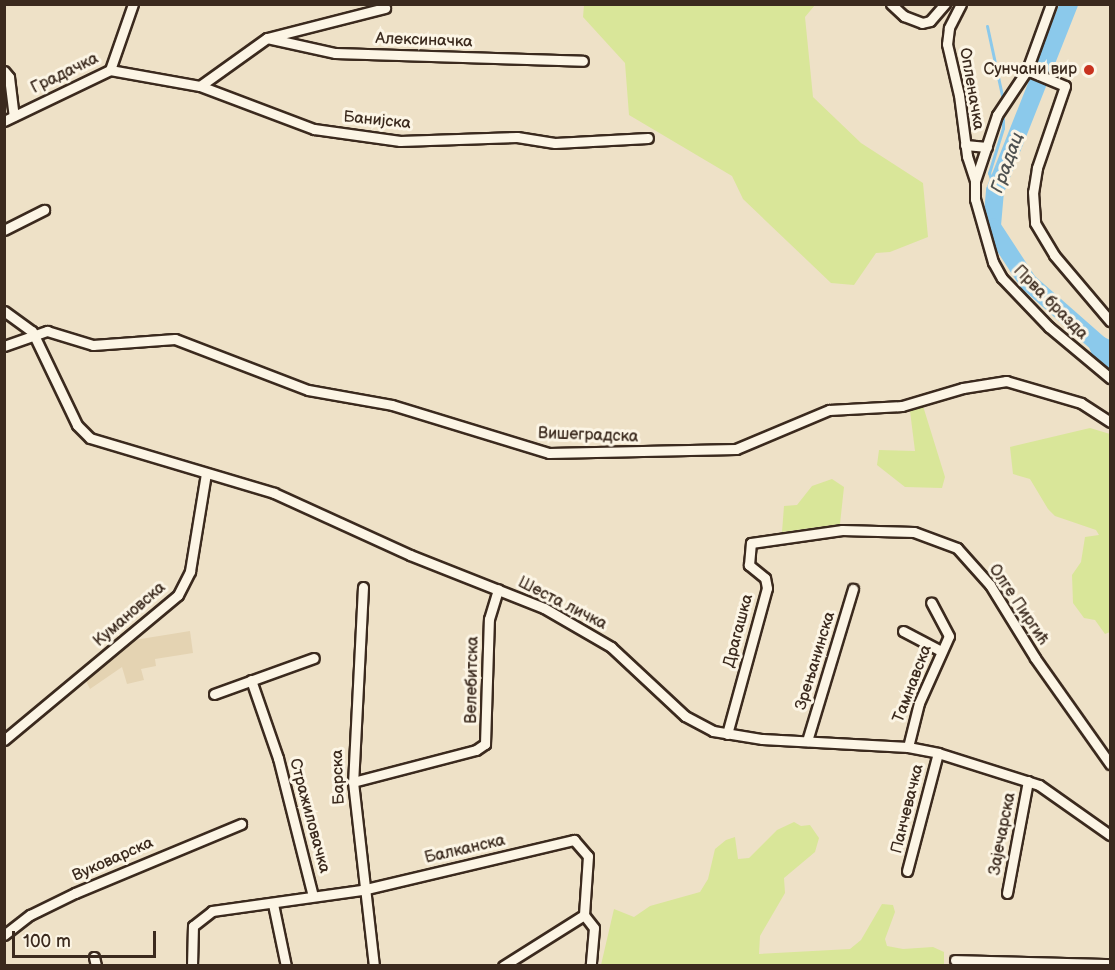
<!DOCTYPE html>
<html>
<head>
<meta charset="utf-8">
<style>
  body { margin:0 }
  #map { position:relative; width:1115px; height:970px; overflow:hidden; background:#eee1c7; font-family:"Balsamiq Sans",sans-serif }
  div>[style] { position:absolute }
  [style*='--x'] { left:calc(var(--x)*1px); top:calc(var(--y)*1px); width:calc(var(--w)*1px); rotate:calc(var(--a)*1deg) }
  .built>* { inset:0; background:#e4d3b2 }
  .green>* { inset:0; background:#d9e699 }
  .water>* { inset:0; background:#8bc9eb }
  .stream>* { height:3px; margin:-1.5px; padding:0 1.5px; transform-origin:1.5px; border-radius:1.5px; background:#8bc9eb }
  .river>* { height:18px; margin:-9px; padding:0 9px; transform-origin:9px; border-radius:9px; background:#8bc9eb }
  .roads { filter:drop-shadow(2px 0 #3b2a1e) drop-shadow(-2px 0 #3b2a1e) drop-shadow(0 2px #3b2a1e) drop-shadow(0 -2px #3b2a1e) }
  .street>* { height:9px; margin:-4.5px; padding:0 4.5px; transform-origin:4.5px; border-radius:4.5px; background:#fcf5e5 }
  .dots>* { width:16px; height:16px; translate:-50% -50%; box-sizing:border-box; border:3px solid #fcf5e5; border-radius:50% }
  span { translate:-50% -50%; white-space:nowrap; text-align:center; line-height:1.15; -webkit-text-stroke:6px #fcf5e5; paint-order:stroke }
  .street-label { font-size:16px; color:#3b2a1e }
  .poi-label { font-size:16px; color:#3b2a1e }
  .right { translate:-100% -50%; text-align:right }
  .water-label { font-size:18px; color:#4f5251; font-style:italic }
  .frame { position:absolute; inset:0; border:6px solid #3b2a1e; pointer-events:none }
  .scale { position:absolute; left:12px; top:931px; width:144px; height:27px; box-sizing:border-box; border:3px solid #3b2a1e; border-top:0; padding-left:8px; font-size:18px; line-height:21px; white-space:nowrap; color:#3b2a1e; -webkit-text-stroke:4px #fcf5e5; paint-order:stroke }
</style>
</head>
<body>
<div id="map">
  <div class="built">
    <i style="clip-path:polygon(190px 631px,193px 653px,155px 659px,156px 666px,141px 669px,144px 680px,127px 684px,122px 667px,90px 689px,83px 675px,122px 642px)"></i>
  </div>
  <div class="green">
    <i style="clip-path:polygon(584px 5px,815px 5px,805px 17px,813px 97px,861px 143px,923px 183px,928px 237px,890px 252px,876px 253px,854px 285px,831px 283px,743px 199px,732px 176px,629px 115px,625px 63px,583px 17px)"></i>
    <i style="clip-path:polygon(923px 406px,945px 477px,942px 488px,905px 487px,877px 465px,879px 450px,915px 451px,910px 411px)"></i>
    <i style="clip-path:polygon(1090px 428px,1110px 434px,1110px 632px,1105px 634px,1095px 620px,1084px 618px,1073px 603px,1072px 575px,1081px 562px,1085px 537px,1099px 535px,1096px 530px,1055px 516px,1048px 509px,1030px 479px,1013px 474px,1010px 447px)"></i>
    <i style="clip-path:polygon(832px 479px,844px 487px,840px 524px,782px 532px,784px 506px,797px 505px,812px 486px)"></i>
    <i style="clip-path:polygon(794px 822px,801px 826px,810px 825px,819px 838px,815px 852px,784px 878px,785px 893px,760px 936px,759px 954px,850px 949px,861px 940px,882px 904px,893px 905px,895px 912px,885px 939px,887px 946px,903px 949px,933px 947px,944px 952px,944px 965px,601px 965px,614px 909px,634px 917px,650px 906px,700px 892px,708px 879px,715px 849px,726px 840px,735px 837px,738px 859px,749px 858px,777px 830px)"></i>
  </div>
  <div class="water">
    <i style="clip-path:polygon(1081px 326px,1110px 340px,1110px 369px,1092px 355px)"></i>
  </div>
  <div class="stream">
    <i style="--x:987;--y:26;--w:76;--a:77.8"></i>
    <i style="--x:995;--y:191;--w:19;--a:-108"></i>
    <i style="--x:989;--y:173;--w:47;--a:-72.7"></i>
    <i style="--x:1003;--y:128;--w:16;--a:-90"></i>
  </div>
  <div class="river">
    <i style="--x:1069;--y:4;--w:201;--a:111.6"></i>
    <i style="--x:995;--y:191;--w:36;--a:95"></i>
    <i style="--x:992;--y:227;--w:66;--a:56.8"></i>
    <i style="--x:1028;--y:282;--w:109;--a:41.3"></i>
  </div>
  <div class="roads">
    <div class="street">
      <i style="--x:891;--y:4;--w:18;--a:43"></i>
      <i style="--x:904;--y:16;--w:19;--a:21"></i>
      <i style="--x:922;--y:23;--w:8;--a:-14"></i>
      <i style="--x:930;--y:21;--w:23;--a:-49"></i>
      <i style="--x:961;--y:4;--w:27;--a:117"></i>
      <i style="--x:949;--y:28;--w:16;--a:97"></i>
      <i style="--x:947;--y:44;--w:52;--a:76.8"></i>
      <i style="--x:959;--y:95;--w:62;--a:82.5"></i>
      <i style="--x:967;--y:156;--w:26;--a:72"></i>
      <i style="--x:1051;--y:4;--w:70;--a:110"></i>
      <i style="--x:1027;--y:70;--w:54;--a:123.7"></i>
      <i style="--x:997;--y:115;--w:70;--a:108.4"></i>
      <i style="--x:975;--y:181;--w:18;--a:90"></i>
      <i style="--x:975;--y:199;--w:66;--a:74.1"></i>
      <i style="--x:993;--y:262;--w:18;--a:61"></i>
      <i style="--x:1002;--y:278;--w:68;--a:46.2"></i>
      <i style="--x:1049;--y:327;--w:80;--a:39.9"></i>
      <i style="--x:267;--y:38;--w:70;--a:12.4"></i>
      <i style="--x:335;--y:53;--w:248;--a:1.8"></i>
      <i style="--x:110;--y:70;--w:91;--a:10.1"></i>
      <i style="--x:200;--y:86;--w:122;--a:20.7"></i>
      <i style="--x:314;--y:129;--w:87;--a:7.9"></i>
      <i style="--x:400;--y:141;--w:117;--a:-2"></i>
      <i style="--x:517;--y:137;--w:38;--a:9"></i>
      <i style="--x:555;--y:143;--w:93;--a:-3.1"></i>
      <i style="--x:1027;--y:70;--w:41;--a:22.8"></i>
      <i style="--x:1065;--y:86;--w:87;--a:108.9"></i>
      <i style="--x:1037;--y:168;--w:24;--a:99"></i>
      <i style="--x:1033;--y:192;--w:31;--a:86"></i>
      <i style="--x:1035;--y:223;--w:37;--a:59"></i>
      <i style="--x:1054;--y:255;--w:87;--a:49.7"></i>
      <i style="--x:4;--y:71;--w:8;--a:50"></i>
      <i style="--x:9;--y:77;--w:39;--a:83"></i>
      <i style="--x:200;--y:86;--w:82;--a:-35.6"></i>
      <i style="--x:267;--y:38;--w:122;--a:-14.3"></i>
      <i style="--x:4;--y:121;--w:118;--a:-25.7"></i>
      <i style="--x:110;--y:70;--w:70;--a:-70.8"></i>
      <i style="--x:965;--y:145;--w:22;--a:5"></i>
      <i style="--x:4;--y:230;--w:45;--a:-26.6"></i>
      <i style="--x:4;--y:311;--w:34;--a:36"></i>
      <i style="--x:32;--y:331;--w:104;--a:64.4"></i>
      <i style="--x:77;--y:425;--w:18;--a:45"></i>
      <i style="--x:90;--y:438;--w:192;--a:16.6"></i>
      <i style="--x:274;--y:493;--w:149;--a:24.5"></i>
      <i style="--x:410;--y:555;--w:144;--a:21.6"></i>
      <i style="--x:544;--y:608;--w:78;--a:30.2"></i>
      <i style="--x:611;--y:647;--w:101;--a:43"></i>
      <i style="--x:685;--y:716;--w:32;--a:28"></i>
      <i style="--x:713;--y:731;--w:50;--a:9.3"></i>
      <i style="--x:762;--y:739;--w:146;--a:3.1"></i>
      <i style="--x:908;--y:747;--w:31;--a:11"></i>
      <i style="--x:938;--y:753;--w:106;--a:17.6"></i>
      <i style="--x:1039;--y:785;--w:87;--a:35.2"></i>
      <i style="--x:4;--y:346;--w:46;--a:-19.2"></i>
      <i style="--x:47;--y:331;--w:48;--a:16.9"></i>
      <i style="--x:93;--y:345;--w:82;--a:-4.2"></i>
      <i style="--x:175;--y:339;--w:142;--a:21"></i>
      <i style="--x:308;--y:390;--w:85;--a:10.1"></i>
      <i style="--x:392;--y:405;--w:164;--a:17"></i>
      <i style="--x:549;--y:453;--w:187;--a:-1.2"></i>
      <i style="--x:736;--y:449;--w:101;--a:-22.8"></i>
      <i style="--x:829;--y:410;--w:73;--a:-3.1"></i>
      <i style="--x:902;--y:406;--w:64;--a:-16.4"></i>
      <i style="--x:963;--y:388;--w:44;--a:-9.2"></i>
      <i style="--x:1006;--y:381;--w:78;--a:16.3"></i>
      <i style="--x:1081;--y:403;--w:35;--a:33"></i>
      <i style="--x:363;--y:587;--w:195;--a:92.9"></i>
      <i style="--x:353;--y:782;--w:185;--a:83.5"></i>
      <i style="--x:903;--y:631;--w:43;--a:27.8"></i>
      <i style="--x:251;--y:680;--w:83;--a:70.9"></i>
      <i style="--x:278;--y:758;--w:142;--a:75.8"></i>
      <i style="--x:214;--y:694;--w:106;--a:-19.8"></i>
      <i style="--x:727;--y:734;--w:151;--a:-74.7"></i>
      <i style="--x:767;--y:588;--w:10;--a:-101"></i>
      <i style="--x:765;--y:578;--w:21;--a:-141"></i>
      <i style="--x:749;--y:565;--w:22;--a:-85"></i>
      <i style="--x:751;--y:543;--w:92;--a:-8.1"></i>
      <i style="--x:842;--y:530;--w:72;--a:1.6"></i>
      <i style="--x:914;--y:532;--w:46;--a:20.4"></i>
      <i style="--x:957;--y:548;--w:50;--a:48.3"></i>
      <i style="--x:990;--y:585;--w:86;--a:58.3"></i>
      <i style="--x:1035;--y:658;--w:130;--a:54.7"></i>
      <i style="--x:4;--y:740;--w:226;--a:-39.8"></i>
      <i style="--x:178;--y:595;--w:27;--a:-63"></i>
      <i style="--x:190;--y:571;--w:99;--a:-80.7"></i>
      <i style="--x:807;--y:741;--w:159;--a:-73.2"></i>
      <i style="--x:908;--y:747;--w:45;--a:-76"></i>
      <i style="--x:919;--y:703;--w:73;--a:-65.9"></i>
      <i style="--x:949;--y:636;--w:38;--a:-118"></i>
      <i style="--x:353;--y:782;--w:127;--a:-14.6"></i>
      <i style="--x:476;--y:750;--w:11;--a:-34"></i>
      <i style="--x:485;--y:744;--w:125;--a:-88.2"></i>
      <i style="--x:489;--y:619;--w:31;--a:-73"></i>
      <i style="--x:907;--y:871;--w:122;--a:-75.3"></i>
      <i style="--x:1007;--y:893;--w:114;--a:-79.4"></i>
      <i style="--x:273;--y:904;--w:63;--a:78.2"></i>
      <i style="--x:4;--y:935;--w:33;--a:-38"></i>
      <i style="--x:30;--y:915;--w:50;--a:-26.1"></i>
      <i style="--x:75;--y:893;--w:180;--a:-22.6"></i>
      <i style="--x:94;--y:957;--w:9;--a:77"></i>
      <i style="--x:955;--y:960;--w:155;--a:1.5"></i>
      <i style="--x:192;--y:966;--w:40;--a:-88.6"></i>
      <i style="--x:193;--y:926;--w:24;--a:-38"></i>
      <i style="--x:212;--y:911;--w:151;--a:-8"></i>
      <i style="--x:362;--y:890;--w:218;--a:-13.3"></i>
      <i style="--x:574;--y:840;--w:21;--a:49"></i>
      <i style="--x:588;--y:856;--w:59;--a:93.9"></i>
      <i style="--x:584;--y:915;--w:16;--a:52"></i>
      <i style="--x:594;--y:928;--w:38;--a:95"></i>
      <i style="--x:503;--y:966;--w:96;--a:-32.2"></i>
    </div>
  </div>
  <div class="dots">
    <i style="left:1089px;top:70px;background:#c8321e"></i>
  </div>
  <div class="street-label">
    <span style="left:424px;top:41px;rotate:2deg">Алексиначка</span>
    <span style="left:65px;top:74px;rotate:-26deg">Градачка</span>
    <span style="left:971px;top:89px;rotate:80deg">Опленачка</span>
    <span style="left:377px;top:121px;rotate:6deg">Банијска</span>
    <span style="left:1050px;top:303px;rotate:45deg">Прва бразда</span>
    <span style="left:588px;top:436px;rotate:2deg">Вишеградска</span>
    <span style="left:562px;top:604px;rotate:27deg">Шеста личка</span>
    <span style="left:1018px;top:605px;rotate:56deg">Олге Пиргић</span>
    <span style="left:130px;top:615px;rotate:-41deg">Кумановска</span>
    <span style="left:739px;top:631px;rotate:-75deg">Драгашка</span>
    <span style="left:816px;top:661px;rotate:-73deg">Зрењанинска</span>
    <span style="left:473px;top:680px;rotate:-89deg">Велебитска</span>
    <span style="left:913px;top:684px;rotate:-69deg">Тамнавска</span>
    <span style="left:339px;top:777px;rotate:-92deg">Барска</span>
    <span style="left:908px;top:809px;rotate:-76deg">Панчевачка</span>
    <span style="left:309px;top:816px;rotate:75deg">Стражиловачка</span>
    <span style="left:1003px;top:834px;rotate:-79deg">Зајечарска</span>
    <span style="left:465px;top:850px;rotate:-13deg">Балканска</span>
    <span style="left:113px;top:860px;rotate:-24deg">Вуковарска</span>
  </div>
  <div class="poi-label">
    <span class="right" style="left:1077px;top:70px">Сунчани вир</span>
  </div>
  <div class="water-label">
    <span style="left:1008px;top:163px;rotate:-70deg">Градац</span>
  </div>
  <div class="frame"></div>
  <div class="scale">100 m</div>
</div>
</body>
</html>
